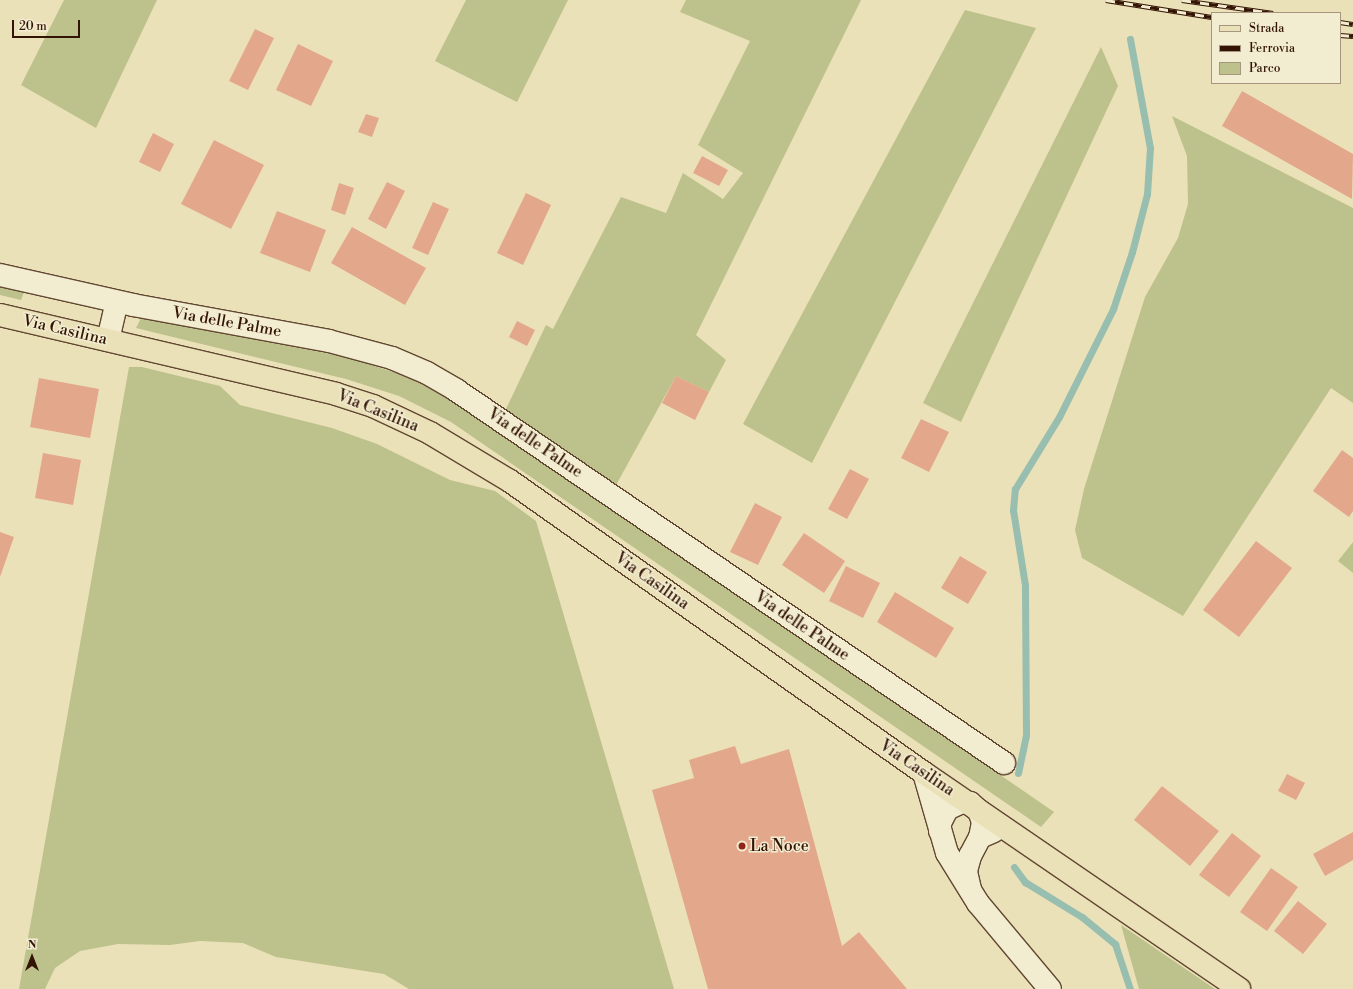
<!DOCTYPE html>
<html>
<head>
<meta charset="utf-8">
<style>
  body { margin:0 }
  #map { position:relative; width:1353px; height:989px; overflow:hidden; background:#ebe1b8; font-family:"Libre Bodoni",serif }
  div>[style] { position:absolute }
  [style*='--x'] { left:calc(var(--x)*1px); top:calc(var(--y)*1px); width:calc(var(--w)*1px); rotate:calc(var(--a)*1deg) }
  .green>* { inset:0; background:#bdc18b }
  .stream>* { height:7px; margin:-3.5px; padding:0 3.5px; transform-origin:3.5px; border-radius:3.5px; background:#98beb0 }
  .building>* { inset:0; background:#e3a78c }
  .roads { filter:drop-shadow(1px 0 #614731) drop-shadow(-1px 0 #614731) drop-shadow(0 1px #614731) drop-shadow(0 -1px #614731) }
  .minor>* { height:22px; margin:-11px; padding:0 11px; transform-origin:11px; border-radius:11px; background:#f2ecd1 }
  .primary>* { height:22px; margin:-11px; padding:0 11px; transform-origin:11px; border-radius:11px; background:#ebe1b8 }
  .rail>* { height:4.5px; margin-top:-2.25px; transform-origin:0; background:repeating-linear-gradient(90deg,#f2ecd1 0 9px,#331404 0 18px); box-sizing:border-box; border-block:1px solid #331404 }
  .dots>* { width:11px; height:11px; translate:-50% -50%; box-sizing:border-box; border:2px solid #f2ecd1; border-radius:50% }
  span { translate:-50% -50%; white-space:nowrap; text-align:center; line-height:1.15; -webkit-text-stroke:3px #f2ecd1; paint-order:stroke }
  .street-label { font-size:16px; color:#331404 }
  .poi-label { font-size:16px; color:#331404 }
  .left { translate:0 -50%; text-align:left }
  .legend { position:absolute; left:1211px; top:12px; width:130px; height:72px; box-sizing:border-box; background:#f2ecd1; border:1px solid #a6967f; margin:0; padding:5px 7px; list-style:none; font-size:12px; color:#331404 }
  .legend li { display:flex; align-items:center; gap:8px; height:20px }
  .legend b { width:20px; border:1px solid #a6967f }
  .north { position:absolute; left:12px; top:937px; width:40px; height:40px; -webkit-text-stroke:3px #f2ecd1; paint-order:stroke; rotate:0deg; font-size:11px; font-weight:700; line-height:16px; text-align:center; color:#331404 }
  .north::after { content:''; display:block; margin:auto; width:14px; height:18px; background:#331404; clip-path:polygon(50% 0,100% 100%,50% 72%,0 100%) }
  .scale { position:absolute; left:12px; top:20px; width:68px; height:18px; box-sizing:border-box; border:2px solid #331404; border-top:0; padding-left:5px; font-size:12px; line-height:14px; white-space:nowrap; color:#331404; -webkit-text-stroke:3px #f2ecd1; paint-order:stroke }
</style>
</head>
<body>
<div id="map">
  <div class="green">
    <i style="clip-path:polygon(64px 0,157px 0,96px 128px,21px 85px)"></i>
    <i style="clip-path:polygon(466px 0,568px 0,517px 102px,435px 61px)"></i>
    <i style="clip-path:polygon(686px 0,861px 0,696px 335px,726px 360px,709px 392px,676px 376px,615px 487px,579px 459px,505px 411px,546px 325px,553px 329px,621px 197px,666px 213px,683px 173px,723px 199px,743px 173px,698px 145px,750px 41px,680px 12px)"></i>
    <i style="clip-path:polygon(965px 10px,1036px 28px,812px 463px,743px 424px)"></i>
    <i style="clip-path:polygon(1101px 47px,1118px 86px,961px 422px,923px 403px)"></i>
    <i style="clip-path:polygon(1172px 116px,1353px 208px,1353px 403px,1331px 388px,1183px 616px,1082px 558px,1075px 530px,1084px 489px,1145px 297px,1178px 238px,1188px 204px,1187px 156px)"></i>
    <i style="clip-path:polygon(0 277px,27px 284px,21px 300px,0 295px)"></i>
    <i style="clip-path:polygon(141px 318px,347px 357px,411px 378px,477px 414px,1054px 812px,1041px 827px,451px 422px,399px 396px,346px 379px,136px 328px)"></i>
    <i style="clip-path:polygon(129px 367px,142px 367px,220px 386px,240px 405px,332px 428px,377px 444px,450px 480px,495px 491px,536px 521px,674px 989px,409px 989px,384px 974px,276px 957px,243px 943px,200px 941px,170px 945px,118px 944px,80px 951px,55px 968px,45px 989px,19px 989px)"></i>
    <i style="clip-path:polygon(1353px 542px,1353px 573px,1338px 561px)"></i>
    <i style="clip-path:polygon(1121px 925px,1215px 989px,1139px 989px)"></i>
  </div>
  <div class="stream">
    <i style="--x:1018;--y:773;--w:39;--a:-78"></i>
    <i style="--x:1026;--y:735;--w:150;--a:-90.4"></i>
    <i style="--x:1025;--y:585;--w:76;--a:-99.1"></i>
    <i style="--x:1013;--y:510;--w:21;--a:-85"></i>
    <i style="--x:1015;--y:489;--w:84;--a:-58.6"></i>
    <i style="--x:1059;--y:417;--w:121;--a:-63.4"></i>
    <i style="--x:1113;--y:309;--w:60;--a:-71.6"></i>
    <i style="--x:1132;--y:252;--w:60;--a:-75.5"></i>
    <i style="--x:1147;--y:194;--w:46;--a:-86.3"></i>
    <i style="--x:1150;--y:148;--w:111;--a:-100.4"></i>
    <i style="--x:1014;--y:867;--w:19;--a:54"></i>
    <i style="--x:1025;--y:882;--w:67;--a:31.6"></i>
    <i style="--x:1082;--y:917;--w:43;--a:39.3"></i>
    <i style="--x:1115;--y:944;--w:47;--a:71.6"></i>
  </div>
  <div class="building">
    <i style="clip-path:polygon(255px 29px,274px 38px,248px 90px,229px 81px)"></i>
    <i style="clip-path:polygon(298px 44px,333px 61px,311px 106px,276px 90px)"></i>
    <i style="clip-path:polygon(1242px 91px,1353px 154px,1352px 199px,1222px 126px)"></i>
    <i style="clip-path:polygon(366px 114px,379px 118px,372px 137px,358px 132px)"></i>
    <i style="clip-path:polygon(153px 133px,174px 144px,160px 172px,139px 162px)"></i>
    <i style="clip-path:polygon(214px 140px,264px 165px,231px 229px,181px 204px)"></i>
    <i style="clip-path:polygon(702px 156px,728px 170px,719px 186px,693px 173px)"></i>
    <i style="clip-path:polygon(387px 182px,405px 191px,386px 229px,368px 219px)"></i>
    <i style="clip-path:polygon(339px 183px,354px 188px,345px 215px,331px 210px)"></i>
    <i style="clip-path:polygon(526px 193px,551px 205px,523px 265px,497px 253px)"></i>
    <i style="clip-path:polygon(433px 202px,449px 209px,428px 255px,412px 248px)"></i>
    <i style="clip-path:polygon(277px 211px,326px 230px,310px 272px,260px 253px)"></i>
    <i style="clip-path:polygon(352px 227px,426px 268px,405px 305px,331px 263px)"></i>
    <i style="clip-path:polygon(517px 321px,535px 330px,527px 346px,509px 337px)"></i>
    <i style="clip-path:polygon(676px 376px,709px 392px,695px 420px,662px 403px)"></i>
    <i style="clip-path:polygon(39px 378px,99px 389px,90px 438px,30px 427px)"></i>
    <i style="clip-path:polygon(921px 419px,949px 432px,929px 472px,901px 458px)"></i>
    <i style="clip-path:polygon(1342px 450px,1353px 458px,1353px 511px,1349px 517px,1313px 491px)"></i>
    <i style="clip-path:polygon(43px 453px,81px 460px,73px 505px,35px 498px)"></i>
    <i style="clip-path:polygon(850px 469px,869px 479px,847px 519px,828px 509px)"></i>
    <i style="clip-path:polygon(755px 503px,782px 517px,758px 565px,730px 552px)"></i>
    <i style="clip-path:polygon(0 532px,14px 537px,0 577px)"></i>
    <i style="clip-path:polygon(804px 533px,845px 561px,824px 593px,782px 565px)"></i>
    <i style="clip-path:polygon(1256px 541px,1292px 568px,1239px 637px,1203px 610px)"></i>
    <i style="clip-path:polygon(960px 556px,987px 572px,968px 604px,941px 588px)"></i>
    <i style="clip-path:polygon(846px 566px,880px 583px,863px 618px,829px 601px)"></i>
    <i style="clip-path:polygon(895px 592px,954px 628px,936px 658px,877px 622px)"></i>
    <i style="clip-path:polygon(735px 746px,741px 764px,789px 749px,842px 946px,859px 932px,907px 989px,708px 989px,652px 790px,694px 778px,689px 760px)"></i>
    <i style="clip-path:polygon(1287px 774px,1305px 783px,1296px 800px,1278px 791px)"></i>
    <i style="clip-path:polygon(1162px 786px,1219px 831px,1190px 866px,1134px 820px)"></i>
    <i style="clip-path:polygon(1353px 832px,1353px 860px,1325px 876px,1313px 854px)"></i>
    <i style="clip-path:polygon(1232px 833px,1261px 856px,1229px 897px,1199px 875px)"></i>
    <i style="clip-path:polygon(1271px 868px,1298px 887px,1267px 931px,1240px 912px)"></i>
    <i style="clip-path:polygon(1298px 901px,1327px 924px,1303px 954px,1274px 931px)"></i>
  </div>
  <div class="roads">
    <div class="minor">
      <i style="--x:0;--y:275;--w:136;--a:12.7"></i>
      <i style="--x:133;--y:305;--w:199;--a:10.4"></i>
      <i style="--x:329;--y:341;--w:65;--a:15.1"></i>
      <i style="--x:392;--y:358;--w:38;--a:23"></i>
      <i style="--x:427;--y:373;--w:34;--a:30"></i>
      <i style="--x:456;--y:390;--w:663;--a:34.24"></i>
      <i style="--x:108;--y:340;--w:39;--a:-77"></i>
      <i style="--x:924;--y:773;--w:83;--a:74"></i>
      <i style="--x:947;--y:853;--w:59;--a:58.2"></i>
      <i style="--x:978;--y:903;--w:112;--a:50.1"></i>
      <i style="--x:940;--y:831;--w:8;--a:-90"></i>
      <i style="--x:940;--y:823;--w:16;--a:-63"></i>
      <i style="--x:947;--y:809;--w:17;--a:-25"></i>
      <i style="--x:962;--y:802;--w:8;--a:7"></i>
      <i style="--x:970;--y:803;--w:12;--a:42"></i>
      <i style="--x:979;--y:811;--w:12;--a:70"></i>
      <i style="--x:983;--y:822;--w:15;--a:101"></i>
      <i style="--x:970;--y:889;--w:18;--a:-103"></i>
      <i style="--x:966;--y:871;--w:16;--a:-75"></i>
      <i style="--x:970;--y:856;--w:21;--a:-62"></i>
      <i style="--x:980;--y:837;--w:15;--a:-23"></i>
    </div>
    <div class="primary">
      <i style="--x:0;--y:315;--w:345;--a:13.2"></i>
      <i style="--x:336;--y:394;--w:39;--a:18"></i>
      <i style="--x:373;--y:406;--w:63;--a:25.3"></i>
      <i style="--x:430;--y:433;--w:93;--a:31"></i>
      <i style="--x:510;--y:481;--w:507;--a:35.2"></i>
      <i style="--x:924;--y:773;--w:382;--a:34.4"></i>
    </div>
  </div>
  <div class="rail">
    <i style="--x:1106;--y:0;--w:107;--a:9.1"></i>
    <i style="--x:1182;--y:0;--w:92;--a:8.1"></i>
    <i style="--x:1340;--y:22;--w:13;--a:9"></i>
    <i style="--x:1340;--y:35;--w:13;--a:4"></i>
  </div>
  <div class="dots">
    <i style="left:742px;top:846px;background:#8f2418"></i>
  </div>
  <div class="street-label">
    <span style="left:227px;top:322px;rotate:10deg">Via delle Palme</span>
    <span style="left:65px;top:330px;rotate:13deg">Via Casilina</span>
    <span style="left:378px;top:411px;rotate:22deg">Via Casilina</span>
    <span style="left:535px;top:443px;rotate:34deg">Via delle Palme</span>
    <span style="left:652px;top:581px;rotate:35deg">Via Casilina</span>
    <span style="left:802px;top:626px;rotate:34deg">Via delle Palme</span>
    <span style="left:917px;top:768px;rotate:34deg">Via Casilina</span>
  </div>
  <div class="poi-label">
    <span class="left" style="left:750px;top:846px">La Noce</span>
  </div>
  <ul class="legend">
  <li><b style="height:5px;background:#ebe1b8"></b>Strada</li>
  <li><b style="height:5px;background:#331404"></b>Ferrovia</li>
  <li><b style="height:11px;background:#bdc18b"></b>Parco</li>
  </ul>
  <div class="north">N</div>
  <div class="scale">20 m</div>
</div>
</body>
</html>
